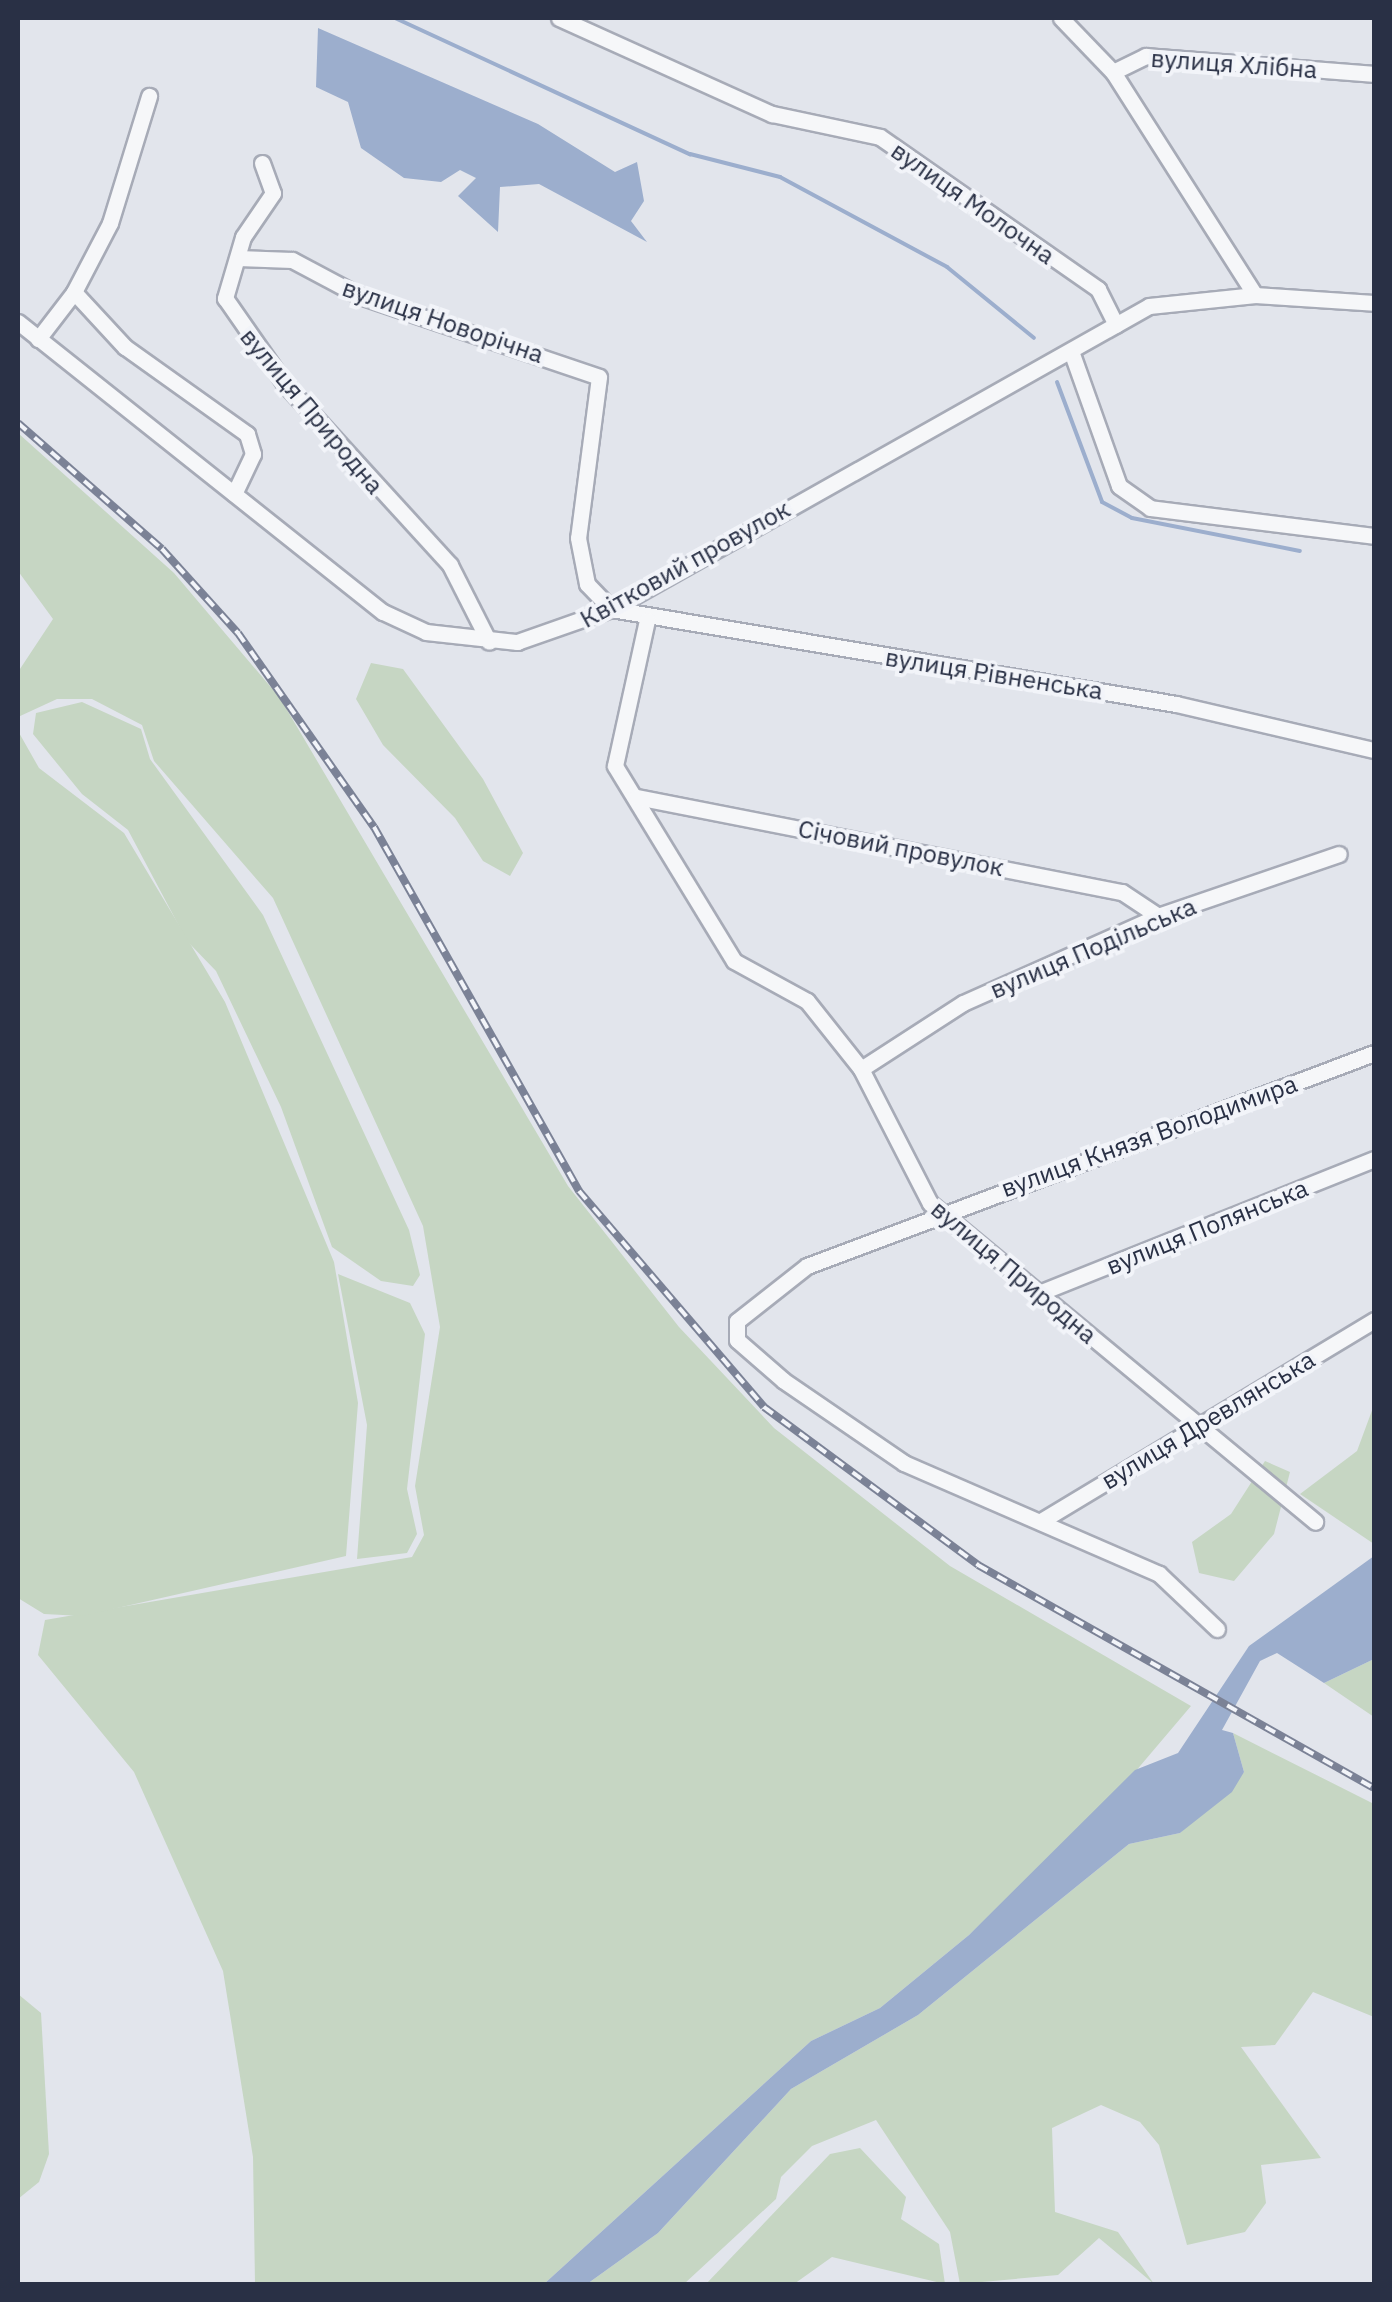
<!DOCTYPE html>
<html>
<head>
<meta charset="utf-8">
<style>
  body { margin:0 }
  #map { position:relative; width:1392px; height:2302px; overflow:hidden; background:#e2e5ec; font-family:"IBM Plex Sans",sans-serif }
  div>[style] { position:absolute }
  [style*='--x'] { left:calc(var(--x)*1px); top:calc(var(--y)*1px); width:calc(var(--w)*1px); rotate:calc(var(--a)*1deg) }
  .green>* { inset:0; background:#c6d6c3 }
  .water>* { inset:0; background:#9caecd }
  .stream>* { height:4px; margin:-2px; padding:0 2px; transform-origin:2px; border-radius:2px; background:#9caecd }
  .roads { filter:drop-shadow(2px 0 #a7abb7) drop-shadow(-2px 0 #a7abb7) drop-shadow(0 2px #a7abb7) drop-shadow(0 -2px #a7abb7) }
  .street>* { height:15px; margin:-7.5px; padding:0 7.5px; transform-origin:7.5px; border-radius:7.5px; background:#f6f7f9 }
  .rail>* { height:8px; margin-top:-4px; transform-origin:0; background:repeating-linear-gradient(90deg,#f2f4f9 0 11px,#7b8296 0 22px); box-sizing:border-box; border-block:2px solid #7b8296 }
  span { translate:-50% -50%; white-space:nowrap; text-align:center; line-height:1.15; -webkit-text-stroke:8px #f2f4f9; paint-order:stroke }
  .street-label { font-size:25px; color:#293045 }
  .frame { position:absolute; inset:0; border:20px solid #293045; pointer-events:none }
</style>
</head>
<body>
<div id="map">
  <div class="green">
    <i style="clip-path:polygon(18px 433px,174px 573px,280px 698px,568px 1186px,679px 1327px,774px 1428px,950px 1566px,1191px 1706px,1107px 1805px,969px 1935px,880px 2008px,811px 2041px,544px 2284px,255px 2284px,253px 2157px,223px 1971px,134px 1772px,38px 1655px,45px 1620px,412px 1557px,424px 1535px,415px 1486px,440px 1327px,423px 1226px,273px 898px,154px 761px,142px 725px,92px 699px,57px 699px,18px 717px,18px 672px,53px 619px,18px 571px)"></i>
    <i style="clip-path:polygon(371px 663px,403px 669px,483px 779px,523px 853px,510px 876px,483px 861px,455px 818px,383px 745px,356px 699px)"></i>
    <i style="clip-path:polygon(82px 702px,141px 729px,150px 759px,263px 915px,409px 1230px,420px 1275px,413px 1286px,381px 1281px,332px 1247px,281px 1107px,216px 971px,187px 941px,128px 830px,82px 794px,33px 734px,36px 713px)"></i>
    <i style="clip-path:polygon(18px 731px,39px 768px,124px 833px,225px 1002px,334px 1262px,358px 1403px,346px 1556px,82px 1616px,44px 1614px,18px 1598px)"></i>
    <i style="clip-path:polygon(338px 1274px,410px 1303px,425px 1334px,407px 1489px,417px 1534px,407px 1553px,357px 1559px,367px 1425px)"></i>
    <i style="clip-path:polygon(1374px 1405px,1374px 1544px,1300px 1494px,1357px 1451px)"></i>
    <i style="clip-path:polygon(1265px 1461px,1290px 1472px,1274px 1534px,1234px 1581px,1199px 1573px,1192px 1542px,1231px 1514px)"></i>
    <i style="clip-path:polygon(1374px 1659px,1374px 1717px,1324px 1683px)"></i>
    <i style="clip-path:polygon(1233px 1733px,1374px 1804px,1374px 2017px,1313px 1992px,1275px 2045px,1241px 2047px,1321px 2158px,1261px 2165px,1266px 2203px,1245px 2232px,1187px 2245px,1159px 2145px,1140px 2122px,1101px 2105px,1052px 2128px,1055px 2212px,1118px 2232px,1154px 2284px,1099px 2238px,1058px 2275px,960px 2284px,950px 2232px,876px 2120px,812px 2146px,781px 2177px,776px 2199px,684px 2284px,587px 2284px,658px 2233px,791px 2089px,918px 2015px,1129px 1844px,1180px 1833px,1244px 1772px)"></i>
    <i style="clip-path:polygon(18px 1994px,41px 2013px,49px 2154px,39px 2182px,18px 2199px)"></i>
    <i style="clip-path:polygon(860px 2148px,906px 2197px,901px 2219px,939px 2244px,945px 2284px,832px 2257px,794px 2284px,706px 2284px,830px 2154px)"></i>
  </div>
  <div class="water">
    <i style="clip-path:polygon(318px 28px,538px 124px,615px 172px,637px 162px,644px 201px,631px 221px,647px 242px,539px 184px,500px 187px,498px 232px,458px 196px,476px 178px,460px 170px,441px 182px,404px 178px,361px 148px,348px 102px,316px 87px)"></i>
    <i style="clip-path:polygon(1374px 1556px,1374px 1659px,1324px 1683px,1277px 1653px,1260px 1661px,1222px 1730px,1233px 1733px,1244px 1772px,1232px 1792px,1180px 1833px,1129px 1844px,918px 2015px,791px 2089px,658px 2233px,587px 2284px,544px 2284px,811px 2041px,880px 2008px,969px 1935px,1135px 1770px,1178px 1753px,1249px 1646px)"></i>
  </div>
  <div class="stream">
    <i style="--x:395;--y:18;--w:325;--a:24.8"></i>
    <i style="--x:690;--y:154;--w:93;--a:14.3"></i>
    <i style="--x:780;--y:177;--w:190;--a:28.3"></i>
    <i style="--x:947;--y:267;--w:112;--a:39.2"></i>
    <i style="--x:1057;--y:382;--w:128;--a:69.4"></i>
    <i style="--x:1102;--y:502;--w:34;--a:28"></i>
    <i style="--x:1132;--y:518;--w:171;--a:11.1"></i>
  </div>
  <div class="roads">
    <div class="street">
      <i style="--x:559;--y:18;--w:234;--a:24.3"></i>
      <i style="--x:772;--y:114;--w:110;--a:12"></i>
      <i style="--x:880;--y:137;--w:266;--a:34.9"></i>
      <i style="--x:1098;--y:289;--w:40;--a:63.4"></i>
      <i style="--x:1061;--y:18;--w:75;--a:46.1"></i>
      <i style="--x:1113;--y:72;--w:264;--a:57.5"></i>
      <i style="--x:1113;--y:72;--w:37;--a:-26"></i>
      <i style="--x:1146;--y:56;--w:229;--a:4.5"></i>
      <i style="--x:262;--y:163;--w:32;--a:70"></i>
      <i style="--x:273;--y:193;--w:53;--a:124.3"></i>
      <i style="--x:243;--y:237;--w:64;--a:106.4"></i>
      <i style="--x:225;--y:298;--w:103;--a:55.2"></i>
      <i style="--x:284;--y:383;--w:246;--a:47.6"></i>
      <i style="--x:450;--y:565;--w:86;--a:63.1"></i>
      <i style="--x:238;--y:258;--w:54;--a:2.1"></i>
      <i style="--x:292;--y:260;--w:77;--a:27.9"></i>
      <i style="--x:360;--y:296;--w:252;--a:18.7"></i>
      <i style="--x:599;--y:377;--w:162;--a:97.4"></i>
      <i style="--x:578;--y:538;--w:47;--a:78.9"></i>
      <i style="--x:587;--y:584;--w:35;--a:46"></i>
      <i style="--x:611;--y:609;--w:573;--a:9.54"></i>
      <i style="--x:1176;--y:704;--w:203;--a:13.1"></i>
      <i style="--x:74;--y:292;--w:78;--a:-62.4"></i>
      <i style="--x:110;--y:223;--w:133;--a:-72.9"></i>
      <i style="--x:18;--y:322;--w:466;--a:38.5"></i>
      <i style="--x:383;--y:612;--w:47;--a:24.9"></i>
      <i style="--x:426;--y:632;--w:92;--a:6.3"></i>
      <i style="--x:517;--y:642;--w:100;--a:-19.3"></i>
      <i style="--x:611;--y:609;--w:617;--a:-29.39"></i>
      <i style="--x:1149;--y:306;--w:107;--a:-5.9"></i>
      <i style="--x:1255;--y:295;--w:119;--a:3.8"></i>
      <i style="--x:38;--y:339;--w:59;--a:-52.5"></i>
      <i style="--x:74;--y:292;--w:75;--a:47.2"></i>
      <i style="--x:125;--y:347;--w:150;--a:35.5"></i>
      <i style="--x:247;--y:434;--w:21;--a:73"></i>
      <i style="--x:253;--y:454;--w:44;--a:115.4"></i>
      <i style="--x:1071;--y:351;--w:143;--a:70.4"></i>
      <i style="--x:1119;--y:486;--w:38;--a:35"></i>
      <i style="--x:1150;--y:508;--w:226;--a:7.1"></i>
      <i style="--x:647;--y:620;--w:149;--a:102.4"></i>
      <i style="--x:615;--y:766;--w:228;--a:58.6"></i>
      <i style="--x:734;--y:961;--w:83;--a:28.7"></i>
      <i style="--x:807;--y:1001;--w:87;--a:51.5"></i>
      <i style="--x:861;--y:1069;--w:151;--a:62.8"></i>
      <i style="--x:930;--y:1203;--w:500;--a:39.6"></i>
      <i style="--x:637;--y:797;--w:494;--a:11.1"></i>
      <i style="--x:1122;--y:892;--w:43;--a:33.7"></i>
      <i style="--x:861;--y:1069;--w:121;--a:-32.9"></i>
      <i style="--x:963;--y:1003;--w:214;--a:-24"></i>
      <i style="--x:1158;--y:916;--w:191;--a:-18.9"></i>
      <i style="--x:1039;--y:1293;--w:361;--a:-21.8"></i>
      <i style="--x:1041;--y:1521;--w:389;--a:-31.1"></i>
      <i style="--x:1217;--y:1629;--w:80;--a:-136.5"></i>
      <i style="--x:1159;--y:1574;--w:278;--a:-156.5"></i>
      <i style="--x:904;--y:1463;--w:147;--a:-145.6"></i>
      <i style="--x:783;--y:1380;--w:61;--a:-139"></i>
      <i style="--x:737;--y:1340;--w:19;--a:-90"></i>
      <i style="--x:737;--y:1321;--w:89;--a:-38.2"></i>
      <i style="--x:807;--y:1266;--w:606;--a:-20.59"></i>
    </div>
  </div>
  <div class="rail">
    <i style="--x:18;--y:423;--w:191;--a:41.2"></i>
    <i style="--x:162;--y:549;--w:113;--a:47.9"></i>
    <i style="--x:238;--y:633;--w:237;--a:55"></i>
    <i style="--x:374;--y:827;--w:418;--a:60.6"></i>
    <i style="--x:579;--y:1191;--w:284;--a:49.4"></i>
    <i style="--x:764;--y:1407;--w:266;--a:36.4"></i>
    <i style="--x:978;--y:1565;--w:454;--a:29.4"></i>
  </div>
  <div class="street-label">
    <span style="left:1234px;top:64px;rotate:4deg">вулиця Хлібна</span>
    <span style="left:973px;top:203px;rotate:35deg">вулиця Молочна</span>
    <span style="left:443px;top:321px;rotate:19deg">вулиця Новорічна</span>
    <span style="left:312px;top:411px;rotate:50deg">вулиця Природна</span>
    <span style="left:685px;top:564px;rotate:-29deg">Квітковий провулок</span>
    <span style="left:994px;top:674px;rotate:9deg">вулиця Рівненська</span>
    <span style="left:901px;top:848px;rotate:11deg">Січовий провулок</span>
    <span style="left:1093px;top:948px;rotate:-23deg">вулиця Подільська</span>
    <span style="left:1149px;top:1136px;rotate:-20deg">вулиця Князя Володимира</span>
    <span style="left:1207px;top:1227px;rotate:-22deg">вулиця Полянська</span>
    <span style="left:1014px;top:1272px;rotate:40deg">вулиця Природна</span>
    <span style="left:1208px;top:1420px;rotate:-31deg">вулиця Древлянська</span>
  </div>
  <div class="frame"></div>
</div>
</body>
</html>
